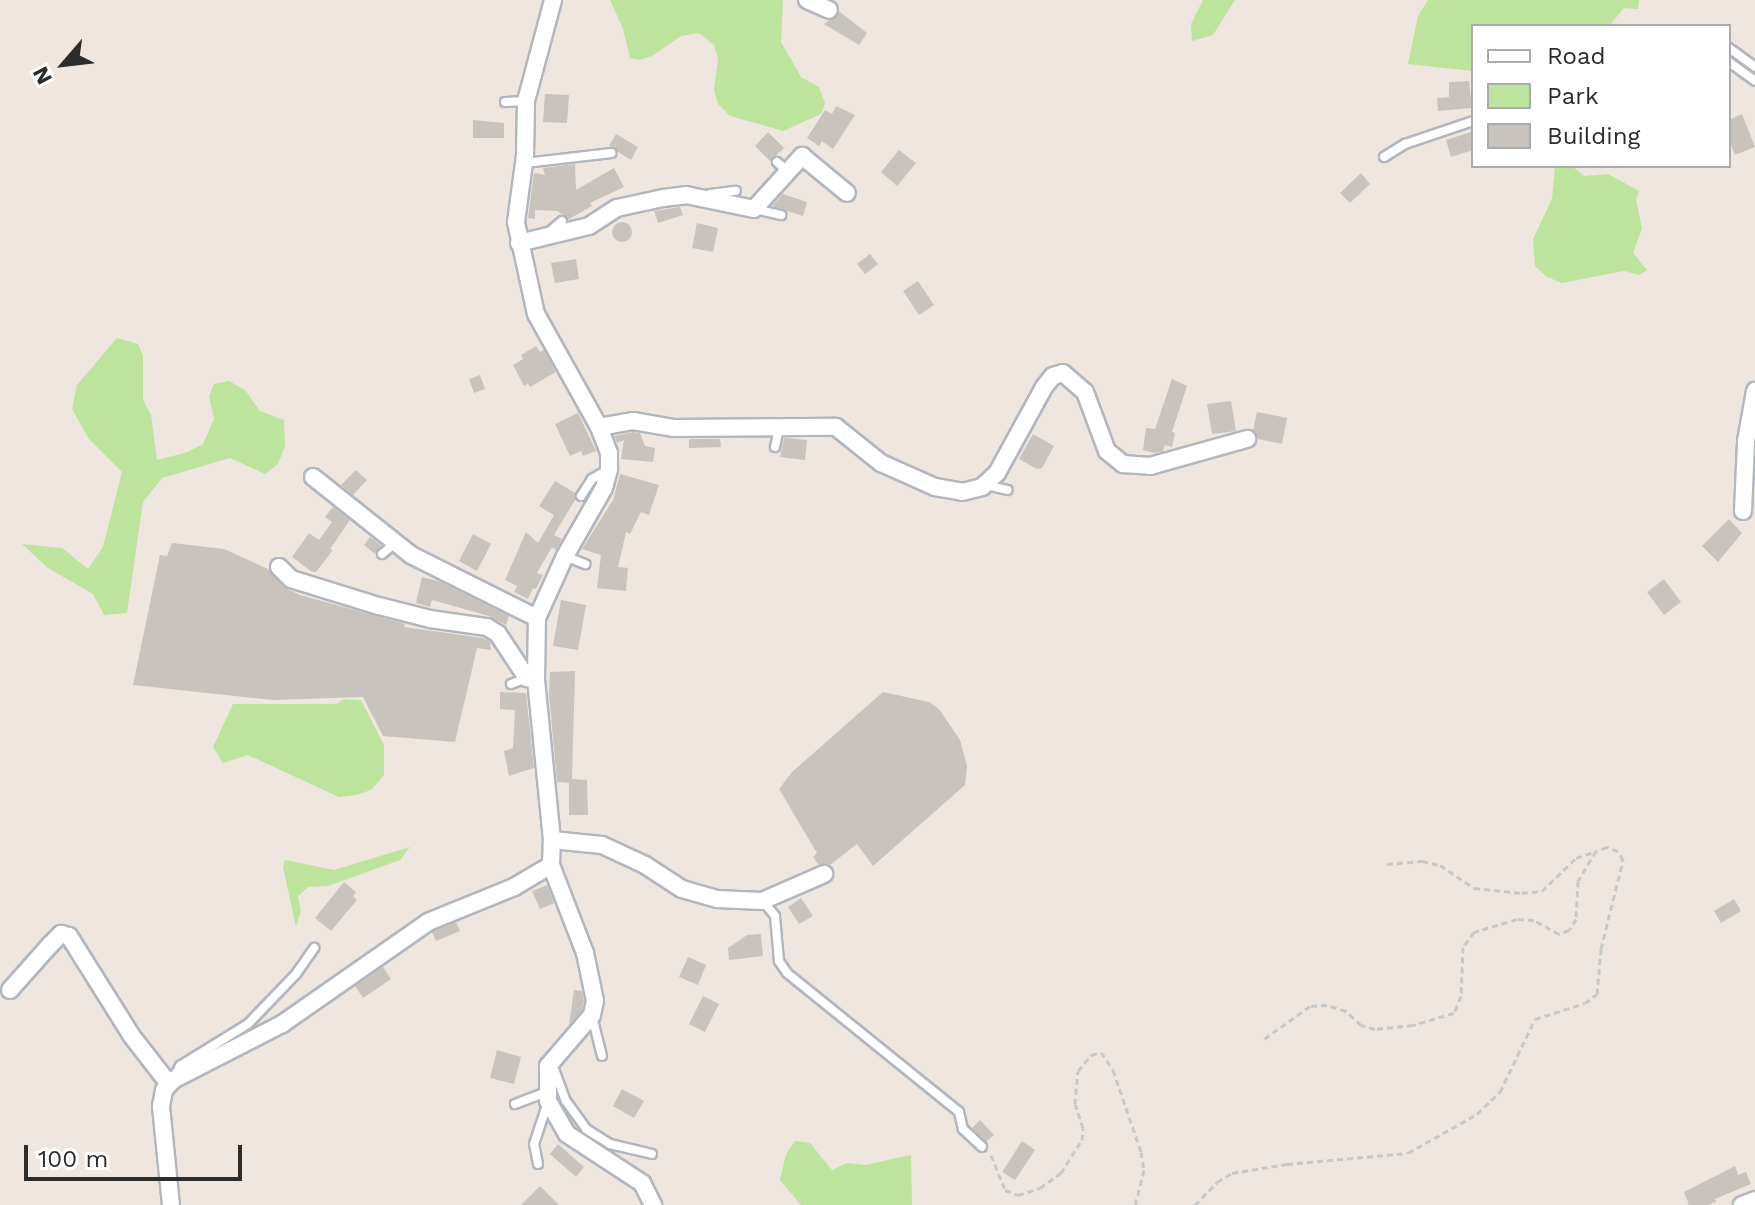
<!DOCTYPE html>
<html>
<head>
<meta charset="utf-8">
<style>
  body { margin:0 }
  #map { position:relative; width:1755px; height:1205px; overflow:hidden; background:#eee6df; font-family:"Work Sans",sans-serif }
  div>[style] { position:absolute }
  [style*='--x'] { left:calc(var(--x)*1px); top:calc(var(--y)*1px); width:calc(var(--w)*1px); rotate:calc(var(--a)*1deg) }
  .green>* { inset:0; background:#bce49c }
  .building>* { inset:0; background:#c9c3be }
  .round { border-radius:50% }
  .path>* { height:3px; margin-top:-1.5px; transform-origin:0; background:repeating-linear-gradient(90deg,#c8c8c8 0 6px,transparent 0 10px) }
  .roads { filter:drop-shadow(2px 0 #b2b6bf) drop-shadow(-2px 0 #b2b6bf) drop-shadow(0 2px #b2b6bf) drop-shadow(0 -2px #b2b6bf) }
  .lane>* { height:8px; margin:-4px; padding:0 4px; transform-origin:4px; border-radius:4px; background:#fff }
  .street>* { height:16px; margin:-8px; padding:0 8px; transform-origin:8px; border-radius:8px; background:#fff }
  span { translate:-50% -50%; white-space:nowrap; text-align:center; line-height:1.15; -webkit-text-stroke:7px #fff; paint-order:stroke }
  .legend { position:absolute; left:1471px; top:24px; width:260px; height:144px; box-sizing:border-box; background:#fff; border:2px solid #ababab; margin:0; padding:10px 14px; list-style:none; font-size:24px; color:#2c2c2c }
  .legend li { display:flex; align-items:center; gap:16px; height:40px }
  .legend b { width:40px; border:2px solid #ababab }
  .north { position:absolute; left:24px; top:24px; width:80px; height:80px; -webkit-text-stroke:6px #fff; paint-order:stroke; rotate:242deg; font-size:22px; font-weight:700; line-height:32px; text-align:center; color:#2c2c2c }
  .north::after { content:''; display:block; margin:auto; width:28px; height:36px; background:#2c2c2c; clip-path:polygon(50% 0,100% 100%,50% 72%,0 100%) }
  .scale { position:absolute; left:24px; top:1145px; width:218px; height:36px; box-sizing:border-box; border:4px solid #2c2c2c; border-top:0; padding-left:10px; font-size:24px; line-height:28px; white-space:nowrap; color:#2c2c2c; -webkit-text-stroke:6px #fff; paint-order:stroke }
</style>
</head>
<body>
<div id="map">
  <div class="green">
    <i style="clip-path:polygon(610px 0,783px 0,781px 42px,801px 77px,819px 87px,825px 103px,821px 114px,783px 131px,730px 116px,718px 104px,714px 90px,718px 59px,714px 45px,699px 33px,681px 36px,652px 56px,639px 60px,630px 58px,623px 29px)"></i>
    <i style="clip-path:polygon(1203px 0,1235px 0,1213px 35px,1192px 41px,1191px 24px)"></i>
    <i style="clip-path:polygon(1428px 0,1639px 0,1638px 9px,1624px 8px,1609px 26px,1473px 26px,1473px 71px,1408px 64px,1418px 16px)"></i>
    <i style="clip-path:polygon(1555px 166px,1572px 166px,1584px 176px,1608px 174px,1639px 191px,1636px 200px,1642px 228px,1633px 253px,1647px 270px,1639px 275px,1624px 271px,1562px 283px,1547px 277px,1535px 266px,1533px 239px,1552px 199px)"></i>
    <i style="clip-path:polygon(117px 338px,138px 344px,143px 356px,143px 400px,151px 415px,157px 460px,185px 453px,203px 444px,214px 419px,209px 396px,214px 384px,229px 381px,245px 390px,260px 411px,284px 420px,285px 446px,278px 464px,265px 474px,230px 458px,162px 478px,143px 502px,127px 613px,104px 615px,93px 594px,48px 568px,22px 544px,62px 548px,88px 569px,103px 547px,122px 472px,89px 439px,72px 409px,77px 385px)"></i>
    <i style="clip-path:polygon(343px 699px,361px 700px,384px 745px,384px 775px,371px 790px,356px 795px,339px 797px,248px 755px,223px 763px,213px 747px,233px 704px,337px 704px)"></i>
    <i style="clip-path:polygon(410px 847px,400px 860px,328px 886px,308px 887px,298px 896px,301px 911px,296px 927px,283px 867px,285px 860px,334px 870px)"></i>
    <i style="clip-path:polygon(795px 1141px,810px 1143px,832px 1170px,847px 1163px,865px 1165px,911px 1155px,912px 1205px,801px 1205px,780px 1180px,786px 1154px)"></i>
  </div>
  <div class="building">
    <i style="clip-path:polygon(840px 12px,867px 33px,859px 45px,824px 24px)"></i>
    <i style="clip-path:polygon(1469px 81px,1472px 108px,1438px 111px,1437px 98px,1449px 97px,1449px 82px)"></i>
    <i style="clip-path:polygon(545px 94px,569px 95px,567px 123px,543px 122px)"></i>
    <i style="clip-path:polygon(836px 106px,855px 115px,833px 149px,822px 141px,819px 146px,807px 138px,825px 110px,832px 114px)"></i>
    <i style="clip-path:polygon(1742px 114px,1755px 147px,1735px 155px,1729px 140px,1729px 120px)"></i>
    <i style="clip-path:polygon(473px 120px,504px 123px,504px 138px,473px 138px)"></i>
    <i style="clip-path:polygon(768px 132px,784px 148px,770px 161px,755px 146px)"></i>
    <i style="clip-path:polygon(1471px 132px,1473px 150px,1451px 157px,1446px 140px)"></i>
    <i style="clip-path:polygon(616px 134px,638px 147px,631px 160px,609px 146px)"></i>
    <i style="clip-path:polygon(899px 150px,916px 163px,897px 186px,881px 172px)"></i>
    <i style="clip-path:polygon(575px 164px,576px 190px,614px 168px,624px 187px,590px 203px,592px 206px,569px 219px,557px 211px,535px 210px,535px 219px,528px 218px,534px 173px,545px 175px,543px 168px)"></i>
    <i style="clip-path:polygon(1361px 173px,1370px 184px,1350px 203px,1340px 193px)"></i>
    <i style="clip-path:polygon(783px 194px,807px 202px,803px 216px,772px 206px)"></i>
    <i style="clip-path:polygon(680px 207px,683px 215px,658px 223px,654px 211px)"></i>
    <i class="round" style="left:612px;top:222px;width:20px;height:20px"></i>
    <i style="clip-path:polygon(697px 223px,718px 228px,713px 252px,692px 248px)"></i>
    <i style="clip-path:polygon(870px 254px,878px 264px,865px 274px,857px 264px)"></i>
    <i style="clip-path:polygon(576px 259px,579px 279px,555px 283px,551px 263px)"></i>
    <i style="clip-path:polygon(918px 281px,934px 305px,919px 315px,903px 291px)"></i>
    <i style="clip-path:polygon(536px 346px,540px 352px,544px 350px,556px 372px,530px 387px,528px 383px,524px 386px,513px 365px,523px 359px,521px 355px)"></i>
    <i style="clip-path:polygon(480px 375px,485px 389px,474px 393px,469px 379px)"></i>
    <i style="clip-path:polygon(1172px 379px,1187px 386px,1172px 432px,1175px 433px,1172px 447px,1165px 445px,1163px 451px,1155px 453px,1143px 450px,1146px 428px,1155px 429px)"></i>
    <i style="clip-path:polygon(1231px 401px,1236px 431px,1212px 434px,1207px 404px)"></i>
    <i style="clip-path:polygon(1257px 412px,1287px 418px,1282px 444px,1258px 439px,1253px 430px)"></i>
    <i style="clip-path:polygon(578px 413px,596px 451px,583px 456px,581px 451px,570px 456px,555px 424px)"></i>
    <i style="clip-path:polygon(633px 432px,640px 433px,645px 446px,655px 448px,653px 462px,621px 459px,624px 440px,617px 443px,614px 436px)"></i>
    <i style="clip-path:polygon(1033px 434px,1054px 446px,1042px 468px,1037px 469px,1019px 459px)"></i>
    <i style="clip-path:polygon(784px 438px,807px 440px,805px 460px,780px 457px)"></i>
    <i style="clip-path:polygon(689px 439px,720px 439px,721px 447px,689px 448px)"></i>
    <i style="clip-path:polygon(356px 470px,367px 480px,353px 495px,341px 485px)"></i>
    <i style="clip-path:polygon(620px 474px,659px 485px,649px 515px,641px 512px,630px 534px,626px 532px,618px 567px,628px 568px,626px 591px,597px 588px,601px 555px,582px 549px,613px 500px)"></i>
    <i style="clip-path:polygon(555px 481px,575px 493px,575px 500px,554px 535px,562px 539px,556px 550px,552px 547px,537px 573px,543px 575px,536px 589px,533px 588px,528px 599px,514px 592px,517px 586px,505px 580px,526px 532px,538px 543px,554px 515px,539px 506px)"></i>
    <i style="clip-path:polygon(333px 507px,350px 520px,330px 549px,333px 550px,316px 572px,312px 572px,292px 557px,309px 533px,319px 540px,332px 522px,325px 517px)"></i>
    <i style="clip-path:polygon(1729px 519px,1742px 533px,1718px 562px,1702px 546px)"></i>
    <i style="clip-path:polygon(473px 534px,491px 544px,477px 571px,459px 561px)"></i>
    <i style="clip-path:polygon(370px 537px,381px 545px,375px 554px,364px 545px)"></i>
    <i style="clip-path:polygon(172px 543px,224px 549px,268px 569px,283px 587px,300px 595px,405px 624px,404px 627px,483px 638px,490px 642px,491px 650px,477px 648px,455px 742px,383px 736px,363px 697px,273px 700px,133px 685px,160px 555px,167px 556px)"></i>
    <i style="clip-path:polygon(422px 577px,441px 582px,509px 616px,506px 625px,489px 616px,432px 600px,430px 607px,416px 603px)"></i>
    <i style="clip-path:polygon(1664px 579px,1681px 602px,1664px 615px,1647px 592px)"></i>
    <i style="clip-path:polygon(561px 600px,586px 605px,578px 650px,553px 646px)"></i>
    <i style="clip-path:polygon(575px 671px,572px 779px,587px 780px,588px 815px,569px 815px,569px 783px,557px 782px,549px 694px,550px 672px)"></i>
    <i style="clip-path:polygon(500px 692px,526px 693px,534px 768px,509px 776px,504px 751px,513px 748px,515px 710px,500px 709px)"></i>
    <i style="clip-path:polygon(883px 692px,929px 702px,939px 709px,960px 740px,967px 766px,965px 785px,873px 866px,857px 844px,830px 865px,818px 864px,813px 857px,817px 853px,779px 789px,792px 772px)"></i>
    <i style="clip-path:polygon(344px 882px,356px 892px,353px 896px,357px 900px,331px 931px,315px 918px)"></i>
    <i style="clip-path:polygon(547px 885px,554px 903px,540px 909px,532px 891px)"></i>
    <i style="clip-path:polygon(801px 898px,813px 916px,799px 924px,788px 907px)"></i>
    <i style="clip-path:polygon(1734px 899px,1741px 911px,1721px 923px,1714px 911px)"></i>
    <i style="clip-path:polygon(456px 922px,460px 931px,436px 941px,432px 932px)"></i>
    <i style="clip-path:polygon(761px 934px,763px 956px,729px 960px,728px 948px,747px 935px)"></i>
    <i style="clip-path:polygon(688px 957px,706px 965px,698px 985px,679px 977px)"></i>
    <i style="clip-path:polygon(383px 967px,391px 979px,363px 998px,355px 986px)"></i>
    <i style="clip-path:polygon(574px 990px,582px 991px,584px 1001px,582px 1010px,569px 1025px)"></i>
    <i style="clip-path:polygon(703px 996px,719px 1004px,705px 1032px,689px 1024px)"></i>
    <i style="clip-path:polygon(497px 1050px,521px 1057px,514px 1084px,490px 1078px)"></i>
    <i style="clip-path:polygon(622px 1089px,644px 1101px,634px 1118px,613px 1106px)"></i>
    <i style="clip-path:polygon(980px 1120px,994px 1135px,986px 1142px,972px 1128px)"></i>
    <i style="clip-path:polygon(1022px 1141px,1035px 1150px,1015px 1180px,1002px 1172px)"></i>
    <i style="clip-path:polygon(558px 1144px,584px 1167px,576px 1177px,550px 1154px)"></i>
    <i style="clip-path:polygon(1735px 1166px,1738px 1175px,1746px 1172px,1751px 1184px,1715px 1199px,1716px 1202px,1708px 1205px,1689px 1205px,1684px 1192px)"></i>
    <i style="clip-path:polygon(540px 1186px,559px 1205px,521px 1205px)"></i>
  </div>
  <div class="path">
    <i style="--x:1387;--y:864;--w:35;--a:-5"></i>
    <i style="--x:1422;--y:861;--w:18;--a:13"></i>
    <i style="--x:1440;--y:865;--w:41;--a:34.1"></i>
    <i style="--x:1474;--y:888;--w:48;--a:5.9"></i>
    <i style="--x:1522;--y:893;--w:20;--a:-6"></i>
    <i style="--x:1542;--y:891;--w:47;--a:-44.1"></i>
    <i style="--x:1576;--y:858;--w:21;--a:-19"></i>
    <i style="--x:991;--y:1155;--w:38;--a:68"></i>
    <i style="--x:1005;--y:1190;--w:14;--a:21"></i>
    <i style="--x:1018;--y:1195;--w:23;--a:-18"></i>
    <i style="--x:1040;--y:1188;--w:26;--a:-36"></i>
    <i style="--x:1061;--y:1173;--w:39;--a:-58"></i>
    <i style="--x:1082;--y:1140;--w:12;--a:-85"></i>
    <i style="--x:1083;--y:1128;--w:25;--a:-108"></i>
    <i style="--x:1075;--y:1104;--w:33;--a:-85"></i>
    <i style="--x:1078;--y:1071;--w:21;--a:-51"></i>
    <i style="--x:1091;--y:1055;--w:10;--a:-17"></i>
    <i style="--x:1101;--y:1052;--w:22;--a:56"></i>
    <i style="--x:1113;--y:1070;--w:87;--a:71.1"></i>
    <i style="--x:1141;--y:1152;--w:18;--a:81"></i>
    <i style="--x:1144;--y:1170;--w:36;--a:104"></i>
    <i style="--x:1195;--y:1205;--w:32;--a:-46"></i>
    <i style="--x:1217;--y:1182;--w:17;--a:-31"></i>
    <i style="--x:1232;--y:1173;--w:56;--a:-9.3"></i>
    <i style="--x:1287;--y:1164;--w:121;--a:-5.2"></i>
    <i style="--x:1408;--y:1153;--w:79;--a:-29.5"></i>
    <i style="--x:1477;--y:1114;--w:32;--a:-44"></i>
    <i style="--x:1500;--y:1092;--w:81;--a:-64.4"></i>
    <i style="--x:1535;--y:1019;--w:52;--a:-17.7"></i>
    <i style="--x:1585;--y:1003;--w:15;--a:-37"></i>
    <i style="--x:1597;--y:994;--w:45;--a:-84.9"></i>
    <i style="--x:1601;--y:949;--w:92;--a:-76.1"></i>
    <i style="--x:1623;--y:860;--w:10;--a:-119"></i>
    <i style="--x:1618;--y:851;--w:12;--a:-160"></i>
    <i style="--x:1607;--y:847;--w:12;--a:160"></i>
    <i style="--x:1596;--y:851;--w:35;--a:121"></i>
    <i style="--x:1578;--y:881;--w:38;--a:93"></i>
    <i style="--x:1576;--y:919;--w:13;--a:122"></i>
    <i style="--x:1569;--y:930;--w:11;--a:158"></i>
    <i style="--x:1559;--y:934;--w:29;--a:-151"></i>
    <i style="--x:1534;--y:920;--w:17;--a:-177"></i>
    <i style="--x:1517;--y:919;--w:45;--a:163.2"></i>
    <i style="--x:1474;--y:932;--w:19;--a:126"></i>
    <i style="--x:1463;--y:947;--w:49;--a:92.3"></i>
    <i style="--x:1461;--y:996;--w:18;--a:112"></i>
    <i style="--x:1454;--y:1013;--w:43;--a:163.7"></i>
    <i style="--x:1413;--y:1025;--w:38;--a:174"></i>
    <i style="--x:1375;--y:1029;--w:15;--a:-164"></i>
    <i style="--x:1361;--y:1025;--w:21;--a:-137"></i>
    <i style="--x:1346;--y:1011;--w:20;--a:-162"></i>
    <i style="--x:1327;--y:1005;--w:17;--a:177"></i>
    <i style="--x:1310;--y:1006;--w:57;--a:144.3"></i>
  </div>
  <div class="roads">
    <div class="lane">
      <i style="--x:1729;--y:48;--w:32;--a:36"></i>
      <i style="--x:1729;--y:62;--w:32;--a:36"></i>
      <i style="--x:505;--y:102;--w:21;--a:-3"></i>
      <i style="--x:1384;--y:157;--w:25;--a:-32"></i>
      <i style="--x:1405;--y:144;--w:72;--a:-18.7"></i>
      <i style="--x:777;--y:162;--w:13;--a:42"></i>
      <i style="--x:525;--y:163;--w:87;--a:-6.6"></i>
      <i style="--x:710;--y:194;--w:26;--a:-7"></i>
      <i style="--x:755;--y:209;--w:27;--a:13"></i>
      <i style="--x:549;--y:232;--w:17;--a:-40"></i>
      <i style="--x:775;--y:447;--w:19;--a:-78"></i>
      <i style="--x:986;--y:485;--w:22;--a:13"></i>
      <i style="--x:581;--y:496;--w:20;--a:-57"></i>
      <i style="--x:592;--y:479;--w:20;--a:-30"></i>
      <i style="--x:382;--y:554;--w:17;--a:-40"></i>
      <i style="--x:565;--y:556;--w:22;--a:22"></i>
      <i style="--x:511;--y:684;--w:17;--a:-21"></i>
      <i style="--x:763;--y:901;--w:19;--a:51"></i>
      <i style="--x:775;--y:916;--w:45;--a:84.9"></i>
      <i style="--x:779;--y:961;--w:14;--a:56"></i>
      <i style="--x:787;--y:973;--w:221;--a:38.9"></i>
      <i style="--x:959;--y:1112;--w:17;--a:77"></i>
      <i style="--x:963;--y:1129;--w:26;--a:43"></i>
      <i style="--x:592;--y:1016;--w:41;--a:76"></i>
      <i style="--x:553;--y:1066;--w:37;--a:70"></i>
      <i style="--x:566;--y:1101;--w:34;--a:54"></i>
      <i style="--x:586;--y:1129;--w:28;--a:32"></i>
      <i style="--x:610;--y:1144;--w:43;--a:13.4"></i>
      <i style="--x:173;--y:1079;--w:15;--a:-62"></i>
      <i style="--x:180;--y:1066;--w:80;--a:-31.7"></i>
      <i style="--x:248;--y:1024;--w:69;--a:-46.2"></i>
      <i style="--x:296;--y:974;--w:32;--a:-55"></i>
      <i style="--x:515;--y:1104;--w:33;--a:-21"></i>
      <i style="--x:538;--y:1164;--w:20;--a:-101"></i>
      <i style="--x:534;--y:1144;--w:44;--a:-71.6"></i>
    </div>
    <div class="street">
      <i style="--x:807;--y:0;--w:24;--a:24"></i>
      <i style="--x:519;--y:243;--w:72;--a:-13.7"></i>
      <i style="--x:589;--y:226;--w:33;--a:-33"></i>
      <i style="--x:617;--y:208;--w:47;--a:-12.3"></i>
      <i style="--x:663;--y:198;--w:23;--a:-7"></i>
      <i style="--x:686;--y:195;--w:69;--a:11.6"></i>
      <i style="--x:754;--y:209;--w:72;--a:-47.8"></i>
      <i style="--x:802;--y:156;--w:58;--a:39.4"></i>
      <i style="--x:599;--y:427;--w:35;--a:-10"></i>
      <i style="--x:633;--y:421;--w:42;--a:9.7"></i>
      <i style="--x:674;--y:428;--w:162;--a:-0.4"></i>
      <i style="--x:836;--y:427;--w:58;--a:38.7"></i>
      <i style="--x:881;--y:463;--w:59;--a:24"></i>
      <i style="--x:935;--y:487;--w:27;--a:10"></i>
      <i style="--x:962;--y:492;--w:21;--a:-14"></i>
      <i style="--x:982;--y:487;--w:21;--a:-43"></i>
      <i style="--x:997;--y:473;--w:98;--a:-61.3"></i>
      <i style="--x:1044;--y:387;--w:14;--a:-51"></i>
      <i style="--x:1053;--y:376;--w:10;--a:-17"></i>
      <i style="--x:1063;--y:373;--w:29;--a:41"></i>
      <i style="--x:1085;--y:392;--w:63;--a:69.6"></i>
      <i style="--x:1107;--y:451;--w:21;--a:39"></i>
      <i style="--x:1123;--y:464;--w:27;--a:4"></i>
      <i style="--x:1150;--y:466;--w:101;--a:-15.6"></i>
      <i style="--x:313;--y:477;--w:125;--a:38.5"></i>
      <i style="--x:411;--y:555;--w:141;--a:26.6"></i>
      <i style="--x:1743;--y:511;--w:70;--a:-87.5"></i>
      <i style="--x:1746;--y:441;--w:51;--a:-79.8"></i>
      <i style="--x:279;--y:567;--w:17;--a:45"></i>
      <i style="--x:291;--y:579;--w:92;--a:17.1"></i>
      <i style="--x:379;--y:606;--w:53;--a:14.3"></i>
      <i style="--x:430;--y:619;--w:58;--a:8"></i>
      <i style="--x:487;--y:627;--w:13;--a:32"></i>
      <i style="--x:498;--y:634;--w:53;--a:56.6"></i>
      <i style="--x:527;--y:678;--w:9;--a:6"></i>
      <i style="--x:552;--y:840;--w:50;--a:5.7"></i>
      <i style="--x:602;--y:845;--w:47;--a:24.9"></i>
      <i style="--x:645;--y:865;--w:44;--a:33"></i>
      <i style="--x:682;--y:889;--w:36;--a:16"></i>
      <i style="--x:717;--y:899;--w:45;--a:2.5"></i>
      <i style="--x:762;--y:901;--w:68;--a:-23.5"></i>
      <i style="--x:551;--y:865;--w:94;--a:68.9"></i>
      <i style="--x:585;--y:953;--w:49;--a:78.2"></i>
      <i style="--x:595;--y:1001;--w:14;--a:102"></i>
      <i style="--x:592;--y:1015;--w:67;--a:130.8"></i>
      <i style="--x:548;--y:1066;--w:35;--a:90"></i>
      <i style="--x:548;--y:1101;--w:38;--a:60"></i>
      <i style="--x:567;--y:1134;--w:90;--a:33.2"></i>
      <i style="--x:642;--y:1183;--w:25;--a:63"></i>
      <i style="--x:10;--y:990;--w:60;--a:-48.4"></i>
      <i style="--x:50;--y:945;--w:16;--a:-45"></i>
      <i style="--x:61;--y:934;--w:8;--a:14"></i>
      <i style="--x:69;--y:936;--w:117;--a:57.9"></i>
      <i style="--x:131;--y:1035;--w:62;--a:52.2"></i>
      <i style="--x:171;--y:1205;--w:100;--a:-95.8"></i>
      <i style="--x:161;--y:1106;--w:16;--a:-79"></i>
      <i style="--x:164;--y:1090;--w:13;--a:-48"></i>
      <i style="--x:173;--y:1080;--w:123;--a:-27.2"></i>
      <i style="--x:282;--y:1024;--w:178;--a:-34.9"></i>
      <i style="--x:428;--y:922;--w:93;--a:-22.1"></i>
      <i style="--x:514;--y:887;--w:43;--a:-30.7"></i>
      <i style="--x:551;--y:865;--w:25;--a:-88"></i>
      <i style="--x:552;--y:840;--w:162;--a:-95.7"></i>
      <i style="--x:536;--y:679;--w:61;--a:-89.1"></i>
      <i style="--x:537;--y:618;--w:68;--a:-65.7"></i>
      <i style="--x:565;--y:556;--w:78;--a:-60.2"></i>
      <i style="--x:604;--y:488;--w:20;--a:-75"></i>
      <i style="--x:609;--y:469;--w:16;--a:-90"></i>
      <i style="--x:609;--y:453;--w:28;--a:-111"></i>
      <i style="--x:599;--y:427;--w:129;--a:-119.1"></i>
      <i style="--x:536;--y:314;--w:94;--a:-102.3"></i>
      <i style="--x:516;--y:222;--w:68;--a:-82.3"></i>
      <i style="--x:525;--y:155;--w:54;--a:-88.9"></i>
      <i style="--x:526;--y:101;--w:105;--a:-75"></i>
      <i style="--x:1742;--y:1205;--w:14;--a:-21"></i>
    </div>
  </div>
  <ul class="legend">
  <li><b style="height:10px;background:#fff"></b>Road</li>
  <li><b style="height:22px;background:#bce49c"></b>Park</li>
  <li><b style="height:22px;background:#c9c3be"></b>Building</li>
  </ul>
  <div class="north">N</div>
  <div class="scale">100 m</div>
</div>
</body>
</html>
